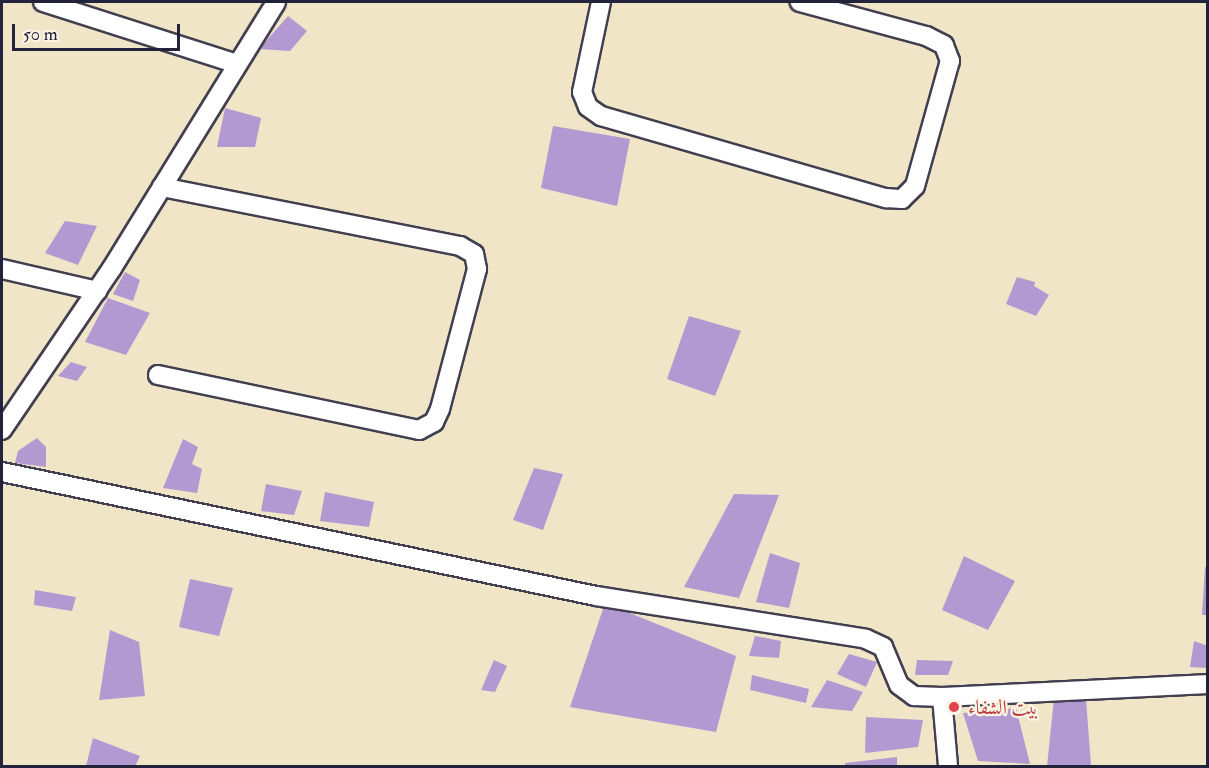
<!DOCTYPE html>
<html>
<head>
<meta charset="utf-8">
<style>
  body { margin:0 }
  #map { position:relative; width:1209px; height:768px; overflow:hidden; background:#f1e5c7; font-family:"IM FELL Double Pica",Amiri,serif }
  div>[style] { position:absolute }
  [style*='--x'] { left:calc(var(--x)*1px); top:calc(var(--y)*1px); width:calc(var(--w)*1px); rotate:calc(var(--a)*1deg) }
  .building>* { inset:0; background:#b299d1 }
  .roads { filter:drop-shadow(2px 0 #413f50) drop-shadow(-2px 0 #413f50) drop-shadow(0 2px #413f50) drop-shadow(0 -2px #413f50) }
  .minor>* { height:18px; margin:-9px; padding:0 9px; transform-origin:9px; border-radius:9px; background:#fff }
  .dots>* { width:16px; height:16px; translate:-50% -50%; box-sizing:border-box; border:3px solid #fcf5e5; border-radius:50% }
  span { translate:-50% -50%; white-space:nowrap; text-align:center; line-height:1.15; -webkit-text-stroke:4.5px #fcf5e5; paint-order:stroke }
  .health-label { font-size:20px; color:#be3a42 }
  .left { translate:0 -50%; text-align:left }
  .frame { position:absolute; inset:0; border:3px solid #22223b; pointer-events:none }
  .scale { position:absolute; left:12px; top:24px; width:168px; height:27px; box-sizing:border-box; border:3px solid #22223b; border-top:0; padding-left:8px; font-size:18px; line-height:21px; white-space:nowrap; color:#22223b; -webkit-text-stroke:4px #fcf5e5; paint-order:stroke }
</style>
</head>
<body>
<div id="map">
  <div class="building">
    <i style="clip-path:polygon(288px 16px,307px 31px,290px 51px,259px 49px)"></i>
    <i style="clip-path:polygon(225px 108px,261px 118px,255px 147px,217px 147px)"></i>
    <i style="clip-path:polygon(553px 126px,630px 139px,617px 206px,541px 188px)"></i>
    <i style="clip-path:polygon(65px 221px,97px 226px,78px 265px,45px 253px)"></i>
    <i style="clip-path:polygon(125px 272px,140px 280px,133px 301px,113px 294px)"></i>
    <i style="clip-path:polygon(1017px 277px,1035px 282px,1034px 286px,1049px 295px,1036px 316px,1006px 304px)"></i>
    <i style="clip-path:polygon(108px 298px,150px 313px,126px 355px,85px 342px)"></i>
    <i style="clip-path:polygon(689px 316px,741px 331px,715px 396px,667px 379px)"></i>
    <i style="clip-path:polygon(71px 362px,87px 367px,77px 381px,58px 376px)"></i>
    <i style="clip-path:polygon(37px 438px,46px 447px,46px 467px,15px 463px,18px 451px)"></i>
    <i style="clip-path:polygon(183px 439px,198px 447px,192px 464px,202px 469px,197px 493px,163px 488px)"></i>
    <i style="clip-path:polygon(534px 468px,563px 474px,543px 530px,513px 520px)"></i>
    <i style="clip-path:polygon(266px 484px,302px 491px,294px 515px,261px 511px)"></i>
    <i style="clip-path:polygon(325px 492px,374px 502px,369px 527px,320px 521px)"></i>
    <i style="clip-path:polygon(734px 494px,779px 495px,739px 598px,684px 587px)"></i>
    <i style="clip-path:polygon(770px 553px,800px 563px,789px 608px,756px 602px)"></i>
    <i style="clip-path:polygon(964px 556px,1015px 581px,988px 630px,942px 610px)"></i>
    <i style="clip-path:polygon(1205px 567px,1208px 567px,1208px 615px,1202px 615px)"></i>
    <i style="clip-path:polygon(190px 579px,233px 588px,219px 636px,179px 627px)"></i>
    <i style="clip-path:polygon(35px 590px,76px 597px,72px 611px,34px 605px)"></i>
    <i style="clip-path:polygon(605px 603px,736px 656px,716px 732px,570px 707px)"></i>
    <i style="clip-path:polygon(110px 630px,139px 642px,145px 696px,99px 700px)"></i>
    <i style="clip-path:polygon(755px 636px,781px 641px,779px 658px,749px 656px)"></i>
    <i style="clip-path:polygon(1194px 641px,1208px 646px,1208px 668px,1190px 667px)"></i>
    <i style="clip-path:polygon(849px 654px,877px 662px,866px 687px,837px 674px)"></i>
    <i style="clip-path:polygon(494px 660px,507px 666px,495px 692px,481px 690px)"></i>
    <i style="clip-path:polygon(917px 660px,953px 661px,948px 675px,915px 675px)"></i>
    <i style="clip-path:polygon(752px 675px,809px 689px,806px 703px,750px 690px)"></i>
    <i style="clip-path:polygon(827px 680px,863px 692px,852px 711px,811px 707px)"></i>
    <i style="clip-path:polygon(1054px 699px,1086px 699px,1091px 765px,1047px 766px)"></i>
    <i style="clip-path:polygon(1016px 708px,1030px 764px,978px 761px,963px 713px)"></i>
    <i style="clip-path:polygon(866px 717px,923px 720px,918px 747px,865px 753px)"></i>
    <i style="clip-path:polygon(93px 738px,140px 756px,135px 766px,86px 766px)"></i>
    <i style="clip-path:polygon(897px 757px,897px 766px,845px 766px,845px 763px)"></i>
  </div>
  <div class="roads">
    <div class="minor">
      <i style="--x:43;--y:2;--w:204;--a:17.7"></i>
      <i style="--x:601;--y:2;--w:92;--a:101.9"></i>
      <i style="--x:582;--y:92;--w:16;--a:68"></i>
      <i style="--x:588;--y:107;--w:16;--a:35"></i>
      <i style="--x:601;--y:116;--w:297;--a:16.1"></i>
      <i style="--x:886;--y:198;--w:16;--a:4"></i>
      <i style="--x:902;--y:199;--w:18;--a:-45"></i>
      <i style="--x:915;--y:186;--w:130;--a:-74.4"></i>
      <i style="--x:950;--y:61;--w:17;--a:-111"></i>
      <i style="--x:944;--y:45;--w:20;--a:-153"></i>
      <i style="--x:926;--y:36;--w:131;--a:-164.9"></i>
      <i style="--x:2;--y:269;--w:98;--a:13"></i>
      <i style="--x:158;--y:375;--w:267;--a:11.9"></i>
      <i style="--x:419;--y:430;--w:17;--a:-28"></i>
      <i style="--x:434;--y:422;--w:14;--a:-65"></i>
      <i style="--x:440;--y:409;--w:145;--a:-75.2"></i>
      <i style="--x:477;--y:269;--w:15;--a:-101"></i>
      <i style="--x:474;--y:254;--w:16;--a:-150"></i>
      <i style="--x:460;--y:246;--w:304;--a:-168.8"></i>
      <i style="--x:2;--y:430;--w:196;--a:-55.8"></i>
      <i style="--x:112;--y:268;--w:312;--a:-58.3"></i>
      <i style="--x:2;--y:472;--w:607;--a:11.79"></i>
      <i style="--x:596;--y:596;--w:273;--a:9"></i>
      <i style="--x:866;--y:639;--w:19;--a:25"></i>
      <i style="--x:883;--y:647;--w:41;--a:67.2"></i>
      <i style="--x:899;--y:685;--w:19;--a:36"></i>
      <i style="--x:914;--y:696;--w:28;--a:2"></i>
      <i style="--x:942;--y:697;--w:266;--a:-2.8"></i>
      <i style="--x:942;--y:697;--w:69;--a:85"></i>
    </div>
  </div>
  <div class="dots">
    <i style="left:954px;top:707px;background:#e0444e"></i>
  </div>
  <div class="health-label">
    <span class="left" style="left:968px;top:707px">بيت الشفاء</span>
  </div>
  <div class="frame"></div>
  <div class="scale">50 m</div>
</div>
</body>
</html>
